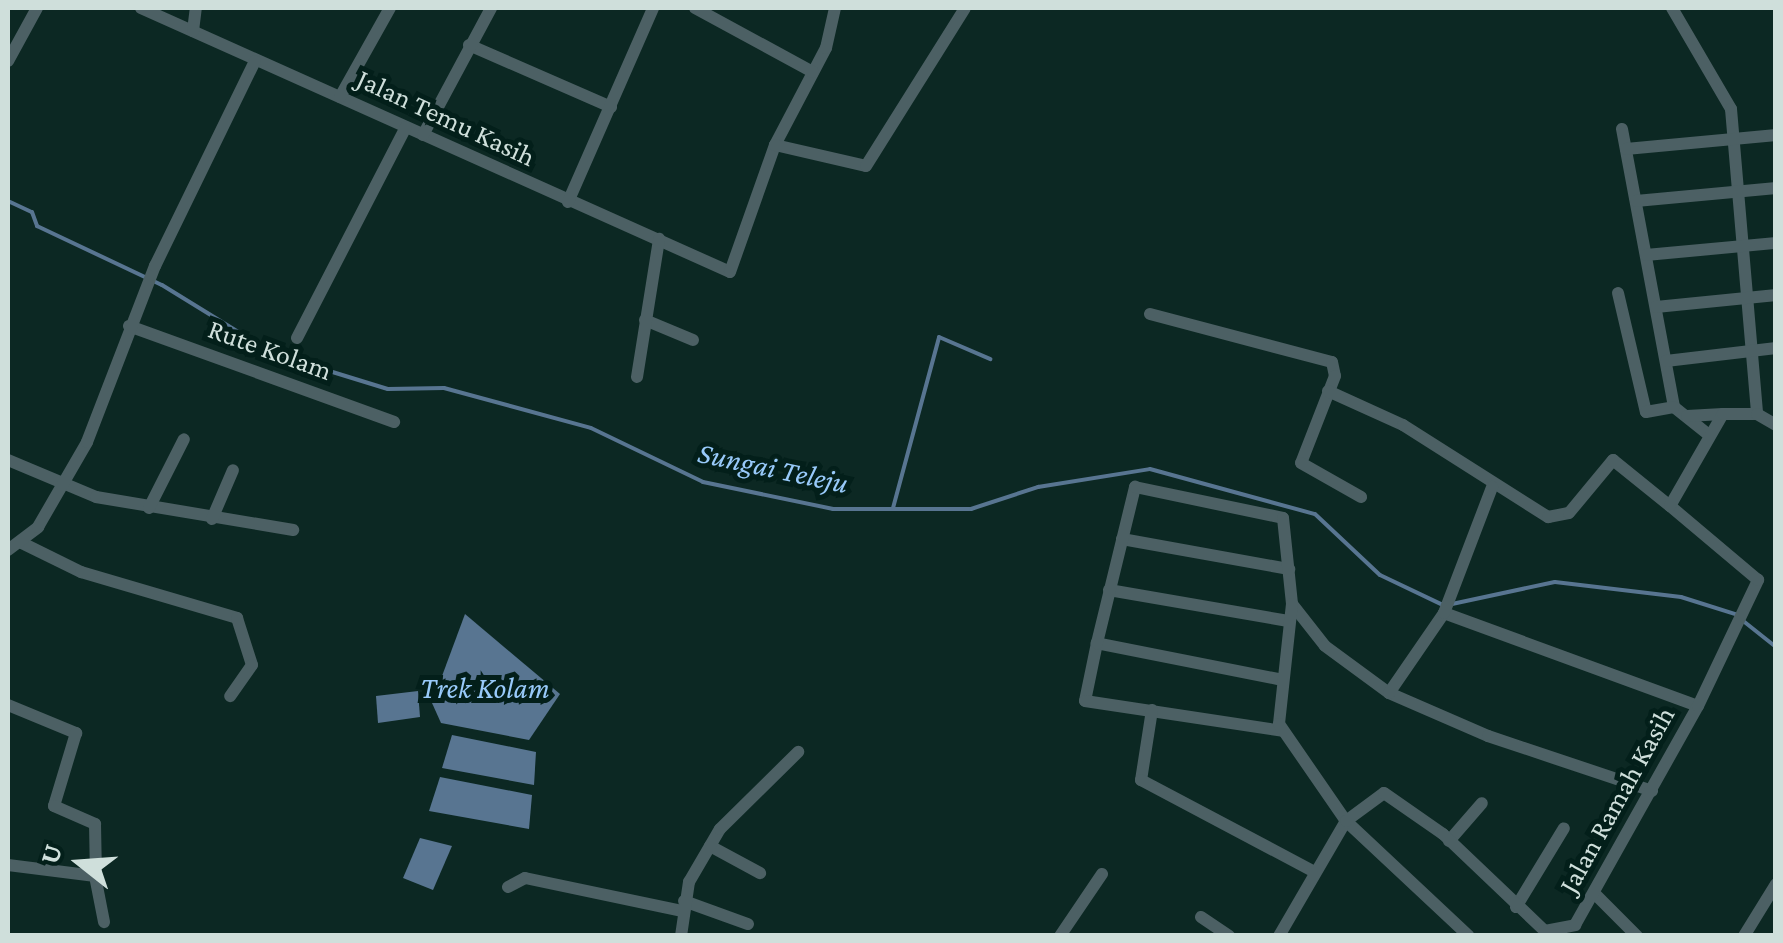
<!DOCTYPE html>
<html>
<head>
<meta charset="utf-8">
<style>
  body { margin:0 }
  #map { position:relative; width:1783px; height:943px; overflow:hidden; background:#0c2823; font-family:"Crimson Pro",serif }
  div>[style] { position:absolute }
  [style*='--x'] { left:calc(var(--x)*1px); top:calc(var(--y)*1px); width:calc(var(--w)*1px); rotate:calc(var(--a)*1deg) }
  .water>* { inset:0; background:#587591 }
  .stream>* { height:4px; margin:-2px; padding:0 2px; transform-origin:2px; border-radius:2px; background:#587591 }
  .minor>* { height:12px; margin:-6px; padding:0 6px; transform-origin:6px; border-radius:6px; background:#4c6064 }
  span { translate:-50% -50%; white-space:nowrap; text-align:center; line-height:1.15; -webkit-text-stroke:10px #031f1a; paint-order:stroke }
  .street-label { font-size:28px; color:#cfdfdb }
  .water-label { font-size:30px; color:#98cafa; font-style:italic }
  .frame { position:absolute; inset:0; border:10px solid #cfdfdb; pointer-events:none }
  .north { position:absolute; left:30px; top:813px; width:100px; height:100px; -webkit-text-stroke:8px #031f1a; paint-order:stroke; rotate:287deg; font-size:28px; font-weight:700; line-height:40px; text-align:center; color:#cfdfdb }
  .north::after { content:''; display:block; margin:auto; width:35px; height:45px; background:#cfdfdb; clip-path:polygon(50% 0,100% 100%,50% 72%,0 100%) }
</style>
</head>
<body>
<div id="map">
  <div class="water">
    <i style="clip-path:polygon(465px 614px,560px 694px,529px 740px,441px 723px,432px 703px)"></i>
    <i style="clip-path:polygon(418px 691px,420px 717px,378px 723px,376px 696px)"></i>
    <i style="clip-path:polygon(452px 735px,536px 752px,534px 785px,442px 768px)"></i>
    <i style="clip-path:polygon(440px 777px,532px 795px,529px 829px,429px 811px)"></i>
    <i style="clip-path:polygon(420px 838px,452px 846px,433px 890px,403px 878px)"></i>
  </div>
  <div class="stream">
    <i style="--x:8;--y:201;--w:26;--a:25"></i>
    <i style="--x:32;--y:212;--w:15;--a:70"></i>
    <i style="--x:37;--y:226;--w:138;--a:25.3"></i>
    <i style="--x:162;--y:285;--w:132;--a:31.6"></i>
    <i style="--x:274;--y:354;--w:119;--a:17.1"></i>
    <i style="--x:388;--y:389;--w:56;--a:-1"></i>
    <i style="--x:444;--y:388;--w:152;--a:15.2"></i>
    <i style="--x:591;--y:428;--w:124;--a:25.7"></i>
    <i style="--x:703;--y:482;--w:133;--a:11.7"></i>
    <i style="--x:833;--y:509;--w:138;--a:0"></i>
    <i style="--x:971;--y:509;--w:71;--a:-18.2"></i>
    <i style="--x:1038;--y:487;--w:113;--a:-9.1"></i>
    <i style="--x:1150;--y:469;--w:171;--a:15.3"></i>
    <i style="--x:1315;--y:514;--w:89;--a:43.2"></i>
    <i style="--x:1380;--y:575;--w:70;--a:25.5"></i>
    <i style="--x:893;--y:508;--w:177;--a:-74.9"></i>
    <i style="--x:939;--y:337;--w:56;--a:23.3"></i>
    <i style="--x:1452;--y:604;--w:105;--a:-12.1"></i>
    <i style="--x:1555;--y:582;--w:127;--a:6.8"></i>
    <i style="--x:1681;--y:597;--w:57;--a:17.5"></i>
    <i style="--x:1742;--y:620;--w:43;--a:38.5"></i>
  </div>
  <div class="minor">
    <i style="--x:141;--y:8;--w:645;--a:24.14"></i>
    <i style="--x:730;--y:272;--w:135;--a:-70.5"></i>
    <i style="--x:775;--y:145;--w:110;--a:-62.3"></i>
    <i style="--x:826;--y:48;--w:41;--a:-77.3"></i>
    <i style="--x:695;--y:8;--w:134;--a:28.5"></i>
    <i style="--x:1672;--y:8;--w:117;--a:59.7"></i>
    <i style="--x:1731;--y:109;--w:306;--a:85.1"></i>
    <i style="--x:193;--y:31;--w:23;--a:-83"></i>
    <i style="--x:469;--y:45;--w:155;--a:23.6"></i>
    <i style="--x:8;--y:61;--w:60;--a:-61.3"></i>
    <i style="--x:340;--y:97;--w:102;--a:-60.7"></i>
    <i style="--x:1622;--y:129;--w:283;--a:79.4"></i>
    <i style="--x:1674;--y:407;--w:45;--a:38.7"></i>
    <i style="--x:423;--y:135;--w:144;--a:-61.8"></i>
    <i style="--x:775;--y:145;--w:93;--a:13"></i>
    <i style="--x:866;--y:166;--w:186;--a:-57.9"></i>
    <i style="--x:1626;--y:149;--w:151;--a:-5.3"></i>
    <i style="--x:1636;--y:201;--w:141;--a:-5.3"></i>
    <i style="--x:568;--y:202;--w:212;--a:-66.3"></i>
    <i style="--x:1646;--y:255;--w:131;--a:-5.3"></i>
    <i style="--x:1618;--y:293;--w:122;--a:76.8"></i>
    <i style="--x:1646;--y:412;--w:28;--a:-10"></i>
    <i style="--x:1656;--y:307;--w:121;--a:-5.7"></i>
    <i style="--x:1150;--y:314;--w:188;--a:14.8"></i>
    <i style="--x:1332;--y:362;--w:14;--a:78"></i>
    <i style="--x:1335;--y:376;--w:93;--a:111.3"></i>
    <i style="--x:1301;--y:463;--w:69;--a:29.5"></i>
    <i style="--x:645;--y:320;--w:52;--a:22.6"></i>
    <i style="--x:129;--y:326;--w:282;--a:19.9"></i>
    <i style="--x:297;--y:338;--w:237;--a:-62.7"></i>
    <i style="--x:1666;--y:361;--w:111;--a:-6.7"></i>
    <i style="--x:637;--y:377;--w:140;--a:-80.9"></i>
    <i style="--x:1328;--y:391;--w:82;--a:24.4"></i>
    <i style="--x:1403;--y:425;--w:172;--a:32.4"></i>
    <i style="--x:1548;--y:517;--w:21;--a:-11"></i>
    <i style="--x:1569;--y:513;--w:69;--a:-50.3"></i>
    <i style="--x:1613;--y:460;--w:73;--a:38.9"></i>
    <i style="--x:1687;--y:416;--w:36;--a:-3"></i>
    <i style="--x:8;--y:460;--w:95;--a:22.8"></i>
    <i style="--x:96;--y:497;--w:200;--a:9.5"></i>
    <i style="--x:149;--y:508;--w:77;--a:-63.1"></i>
    <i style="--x:212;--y:519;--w:53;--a:-66.8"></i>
    <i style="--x:1122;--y:539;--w:170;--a:10.2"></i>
    <i style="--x:22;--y:543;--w:66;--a:26.2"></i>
    <i style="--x:81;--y:572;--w:163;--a:16.4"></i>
    <i style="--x:237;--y:618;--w:49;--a:72.3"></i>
    <i style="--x:252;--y:665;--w:38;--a:125"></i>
    <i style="--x:8;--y:550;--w:38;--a:-37"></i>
    <i style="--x:38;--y:527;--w:98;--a:-60"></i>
    <i style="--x:87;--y:442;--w:189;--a:-68.9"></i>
    <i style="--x:155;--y:266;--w:228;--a:-64"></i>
    <i style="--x:1109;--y:590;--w:182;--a:9.8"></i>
    <i style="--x:1292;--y:604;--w:53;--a:51.8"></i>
    <i style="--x:1325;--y:646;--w:79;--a:36.3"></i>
    <i style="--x:1389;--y:693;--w:108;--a:23.5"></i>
    <i style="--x:1488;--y:736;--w:173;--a:18.5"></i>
    <i style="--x:1444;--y:613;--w:270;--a:20.1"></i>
    <i style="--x:1097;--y:643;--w:59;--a:101.7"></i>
    <i style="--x:1085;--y:701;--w:200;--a:8.6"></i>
    <i style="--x:1278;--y:679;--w:185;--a:-168.8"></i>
    <i style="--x:1097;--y:643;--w:161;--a:-76.3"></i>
    <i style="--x:1135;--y:487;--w:151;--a:11.8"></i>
    <i style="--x:1283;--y:518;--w:86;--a:84"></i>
    <i style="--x:1292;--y:604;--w:121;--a:96.2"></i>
    <i style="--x:1279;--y:724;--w:118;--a:55.4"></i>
    <i style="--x:1346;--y:821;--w:168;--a:43.1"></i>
    <i style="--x:1389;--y:693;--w:97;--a:-55.5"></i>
    <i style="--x:1444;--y:613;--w:135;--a:-69.1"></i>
    <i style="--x:8;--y:705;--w:74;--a:22.4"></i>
    <i style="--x:76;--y:733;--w:76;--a:106.8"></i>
    <i style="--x:54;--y:806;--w:45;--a:23.7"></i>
    <i style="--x:95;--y:824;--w:54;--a:88.9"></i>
    <i style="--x:1152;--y:710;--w:71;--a:98.9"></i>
    <i style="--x:1141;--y:780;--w:197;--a:27.9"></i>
    <i style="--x:1449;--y:841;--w:50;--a:-49"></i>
    <i style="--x:710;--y:846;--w:57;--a:28.4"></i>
    <i style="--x:8;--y:865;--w:88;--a:7.2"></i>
    <i style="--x:95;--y:876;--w:47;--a:78.9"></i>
    <i style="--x:508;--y:887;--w:19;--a:-28"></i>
    <i style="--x:525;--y:878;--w:160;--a:11.9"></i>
    <i style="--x:1594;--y:893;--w:61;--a:45"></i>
    <i style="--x:684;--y:901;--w:68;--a:19.8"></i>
    <i style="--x:1516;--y:907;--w:92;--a:-58.7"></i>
    <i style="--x:1201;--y:917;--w:34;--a:34"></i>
    <i style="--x:681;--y:936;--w:55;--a:-81.6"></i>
    <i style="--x:689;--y:882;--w:61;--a:-59.7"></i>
    <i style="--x:720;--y:829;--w:110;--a:-44.6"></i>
    <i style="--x:1060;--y:936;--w:75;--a:-55.9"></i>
    <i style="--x:1279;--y:936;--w:133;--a:-59.8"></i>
    <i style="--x:1346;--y:821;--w:47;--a:-36.4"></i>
    <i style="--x:1384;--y:793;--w:72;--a:34.8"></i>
    <i style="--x:1443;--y:834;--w:141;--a:43.6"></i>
    <i style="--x:1545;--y:931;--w:31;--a:-11"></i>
    <i style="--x:1575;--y:925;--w:251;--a:-60.7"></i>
    <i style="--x:1698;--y:706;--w:140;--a:-64.5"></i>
    <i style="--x:1758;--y:580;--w:115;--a:-139.9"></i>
    <i style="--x:1670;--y:506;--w:106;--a:-60.1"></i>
    <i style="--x:1723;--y:414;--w:34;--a:0"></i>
    <i style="--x:1757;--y:414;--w:22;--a:30"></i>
    <i style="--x:1744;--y:936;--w:61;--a:-58.4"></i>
  </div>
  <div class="street-label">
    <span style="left:446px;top:118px;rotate:25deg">Jalan Temu Kasih</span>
    <span style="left:270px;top:350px;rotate:20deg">Rute Kolam</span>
    <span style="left:1617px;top:800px;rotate:-61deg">Jalan Ramah Kasih</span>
  </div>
  <div class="water-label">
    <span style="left:773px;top:468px;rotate:12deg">Sungai Teleju</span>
    <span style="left:485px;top:688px">Trek Kolam</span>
  </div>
  <div class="frame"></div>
  <div class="north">U</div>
</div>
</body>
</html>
